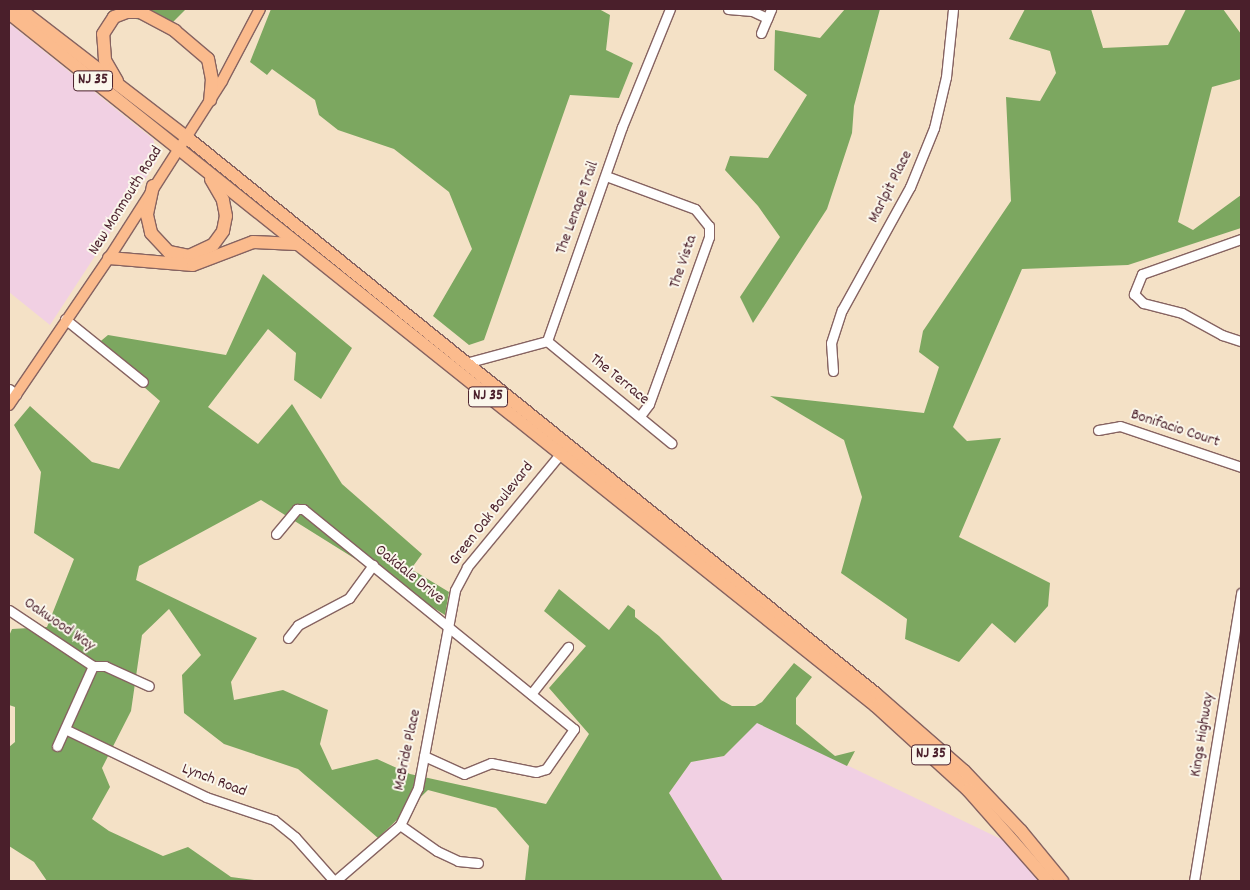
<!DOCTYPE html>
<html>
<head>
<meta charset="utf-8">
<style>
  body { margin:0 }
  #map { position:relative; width:1250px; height:890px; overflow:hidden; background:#f4e1c6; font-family:Dekko,sans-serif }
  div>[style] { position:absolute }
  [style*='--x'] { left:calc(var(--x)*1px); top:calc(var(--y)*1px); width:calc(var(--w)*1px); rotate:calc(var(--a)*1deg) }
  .built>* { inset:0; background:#f1d0e3 }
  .forest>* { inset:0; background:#7ca760 }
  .roads { filter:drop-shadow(1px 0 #866361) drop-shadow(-1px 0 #866361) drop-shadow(0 1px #866361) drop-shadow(0 -1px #866361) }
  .minor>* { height:9px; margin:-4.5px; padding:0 4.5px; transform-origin:4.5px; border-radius:4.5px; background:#fff }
  .major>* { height:10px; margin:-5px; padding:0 5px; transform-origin:5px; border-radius:5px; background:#fbbb8d }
  .highway>* { height:12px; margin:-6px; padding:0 6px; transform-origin:6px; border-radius:6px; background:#fbbb8d }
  span { translate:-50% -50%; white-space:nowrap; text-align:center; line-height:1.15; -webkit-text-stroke:4px #fbf7ec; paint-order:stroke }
  .shield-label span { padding:1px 4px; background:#fbf7ec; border:1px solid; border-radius:4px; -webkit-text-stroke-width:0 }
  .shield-label { font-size:15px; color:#4a1f2b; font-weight:700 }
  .street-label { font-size:16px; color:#4a1f2b }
  .frame { position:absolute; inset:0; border:10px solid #4a1f2b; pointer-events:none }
</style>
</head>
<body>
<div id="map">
  <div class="built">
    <i style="clip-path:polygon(9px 23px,153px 139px,157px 153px,157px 161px,50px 325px,9px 292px)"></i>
    <i style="clip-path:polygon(757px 722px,1003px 840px,1039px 881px,723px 881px,669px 793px,691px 762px,724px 756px)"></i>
  </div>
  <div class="forest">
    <i style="clip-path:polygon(112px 9px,186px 9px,170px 25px,107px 14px)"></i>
    <i style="clip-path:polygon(271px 9px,599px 9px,610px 15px,606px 50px,633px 63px,619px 98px,570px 95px,484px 340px,469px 345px,433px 316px,472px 249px,449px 192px,394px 149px,338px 130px,319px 115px,315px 100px,272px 69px,267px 75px,250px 62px)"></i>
    <i style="clip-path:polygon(845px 9px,880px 9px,854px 106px,852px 133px,827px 209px,753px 323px,740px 297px,780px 237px,758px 206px,725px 170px,730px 156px,768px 158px,807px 95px,774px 70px,775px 30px,820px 38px)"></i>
    <i style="clip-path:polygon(1025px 9px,1091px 9px,1103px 48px,1168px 45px,1186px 9px,1223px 9px,1241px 34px,1241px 79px,1212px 87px,1178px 222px,1193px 230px,1241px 195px,1241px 228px,1128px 265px,1022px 269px,953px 427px,967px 441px,1001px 438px,959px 537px,1050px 583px,1048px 606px,1015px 643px,992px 623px,959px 662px,905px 639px,907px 619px,841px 573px,862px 497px,844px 440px,770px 396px,924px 413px,939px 367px,919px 352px,923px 331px,1011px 201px,1006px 97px,1040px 101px,1056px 73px,1050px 51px,1009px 39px)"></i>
    <i style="clip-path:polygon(263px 274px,352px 348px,321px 399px,294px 380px,296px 353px,268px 329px,208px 407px,258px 444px,292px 404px,342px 484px,422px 554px,411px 569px,449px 592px,445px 615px,261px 500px,139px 566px,136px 580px,257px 638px,231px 682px,234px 700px,283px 690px,328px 710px,320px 744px,332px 770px,377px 759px,410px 774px,546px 804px,589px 734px,549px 688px,586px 646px,544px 611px,559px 589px,609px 630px,628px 605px,635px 610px,635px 617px,659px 636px,721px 700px,732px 706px,755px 706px,762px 702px,794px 663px,812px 677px,796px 698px,796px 724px,835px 756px,855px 751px,847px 766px,757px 723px,724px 756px,691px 762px,669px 793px,723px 881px,525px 881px,529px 846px,496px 808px,428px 790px,378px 838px,298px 769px,224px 744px,184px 713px,182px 675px,201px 655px,169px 609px,142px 635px,131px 711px,102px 768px,110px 787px,92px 819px,109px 831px,163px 856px,188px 847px,231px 877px,261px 881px,47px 881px,34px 862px,9px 846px,9px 747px,15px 742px,15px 707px,9px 705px,9px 636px,12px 629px,47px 627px,74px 559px,34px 533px,41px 472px,14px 425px,30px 406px,92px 462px,119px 469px,160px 401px,96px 345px,108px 335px,226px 355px)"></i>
  </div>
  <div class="roads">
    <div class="minor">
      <i style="--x:728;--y:9;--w:24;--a:5"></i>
      <i style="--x:752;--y:11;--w:17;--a:25"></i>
      <i style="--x:761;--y:33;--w:26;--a:-67"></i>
      <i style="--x:606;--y:176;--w:95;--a:20.3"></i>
      <i style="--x:695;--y:209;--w:22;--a:51"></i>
      <i style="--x:709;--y:226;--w:11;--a:90"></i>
      <i style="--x:709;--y:237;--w:127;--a:109.7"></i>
      <i style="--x:666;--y:357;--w:50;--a:109.9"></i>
      <i style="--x:649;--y:404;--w:15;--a:127"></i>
      <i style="--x:1241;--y:239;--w:105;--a:160.5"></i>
      <i style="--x:1142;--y:274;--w:22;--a:112"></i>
      <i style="--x:1134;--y:294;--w:13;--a:45"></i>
      <i style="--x:1143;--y:303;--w:40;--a:14.4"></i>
      <i style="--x:1182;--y:313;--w:46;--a:28.8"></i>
      <i style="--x:1222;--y:335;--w:20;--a:18"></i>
      <i style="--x:65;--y:319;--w:100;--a:38.9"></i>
      <i style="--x:547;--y:341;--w:227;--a:-70.7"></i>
      <i style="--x:622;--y:127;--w:127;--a:-67.9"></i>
      <i style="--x:547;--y:341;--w:161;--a:39.4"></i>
      <i style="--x:466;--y:363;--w:84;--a:-15.2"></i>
      <i style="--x:833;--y:371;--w:28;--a:-94"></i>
      <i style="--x:831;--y:343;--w:35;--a:-72"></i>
      <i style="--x:842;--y:310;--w:141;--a:-61.1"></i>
      <i style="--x:910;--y:187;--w:64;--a:-67.9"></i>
      <i style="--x:934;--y:128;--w:52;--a:-76.8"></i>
      <i style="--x:946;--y:77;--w:68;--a:-84.1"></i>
      <i style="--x:9;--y:389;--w:9;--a:36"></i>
      <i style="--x:1098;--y:430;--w:22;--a:-10"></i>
      <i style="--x:1120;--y:426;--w:128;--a:18.7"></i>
      <i style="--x:276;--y:534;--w:33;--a:-50"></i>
      <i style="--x:297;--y:509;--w:6;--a:0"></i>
      <i style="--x:303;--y:509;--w:349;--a:39.1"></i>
      <i style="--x:574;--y:729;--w:49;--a:125"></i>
      <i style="--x:546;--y:769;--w:10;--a:163"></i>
      <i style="--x:536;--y:772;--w:46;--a:-168.7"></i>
      <i style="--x:491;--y:763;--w:29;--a:158"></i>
      <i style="--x:464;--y:774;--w:44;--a:-155.8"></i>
      <i style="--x:9;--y:610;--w:101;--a:33.7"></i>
      <i style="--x:288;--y:638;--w:16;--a:-52"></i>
      <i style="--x:298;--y:625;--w:58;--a:-27.9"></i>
      <i style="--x:349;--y:598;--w:41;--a:-54"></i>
      <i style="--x:93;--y:666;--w:12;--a:0"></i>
      <i style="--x:105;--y:666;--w:48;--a:24.4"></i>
      <i style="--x:531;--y:694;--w:60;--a:-51.8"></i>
      <i style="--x:67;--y:730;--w:154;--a:25.7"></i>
      <i style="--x:206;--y:797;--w:72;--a:18.7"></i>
      <i style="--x:274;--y:820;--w:27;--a:39"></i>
      <i style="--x:295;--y:837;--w:59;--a:48.4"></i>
      <i style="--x:57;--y:746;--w:88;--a:-65.8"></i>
      <i style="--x:400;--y:825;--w:45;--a:35.1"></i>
      <i style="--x:437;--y:851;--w:23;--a:25"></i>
      <i style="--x:458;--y:861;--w:20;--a:6"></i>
      <i style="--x:335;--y:881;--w:86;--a:-40.7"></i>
      <i style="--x:400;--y:825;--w:41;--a:-64.1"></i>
      <i style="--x:418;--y:788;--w:201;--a:-79.4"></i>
      <i style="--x:455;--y:590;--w:26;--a:-62"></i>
      <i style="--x:467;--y:567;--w:146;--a:-50.5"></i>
      <i style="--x:1194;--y:881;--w:292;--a:-80.7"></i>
    </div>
    <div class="major">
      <i style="--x:9;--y:405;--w:178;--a:-55.8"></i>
      <i style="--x:109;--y:258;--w:210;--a:-57.4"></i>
      <i style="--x:222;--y:81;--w:81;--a:-62.2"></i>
    </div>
    <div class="highway">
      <i style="--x:20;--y:9;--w:208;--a:37.6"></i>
      <i style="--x:185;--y:136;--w:888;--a:38.92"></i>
      <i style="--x:876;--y:694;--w:117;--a:41.2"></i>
      <i style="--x:964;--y:771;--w:83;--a:46.5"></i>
      <i style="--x:1021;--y:831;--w:65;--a:50.6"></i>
      <i style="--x:9;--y:13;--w:1110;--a:38.64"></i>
      <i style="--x:876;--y:706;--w:125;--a:42.4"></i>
      <i style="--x:968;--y:790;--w:121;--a:48.7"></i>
      <i style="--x:117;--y:81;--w:24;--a:-120"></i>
      <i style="--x:105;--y:60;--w:26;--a:-94"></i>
      <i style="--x:103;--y:34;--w:20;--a:-57"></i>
      <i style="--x:114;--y:17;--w:14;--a:-21"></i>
      <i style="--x:127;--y:12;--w:13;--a:0"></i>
      <i style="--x:140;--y:12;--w:40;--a:28"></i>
      <i style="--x:175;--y:31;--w:43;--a:40.3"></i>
      <i style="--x:208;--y:59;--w:20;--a:79"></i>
      <i style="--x:212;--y:79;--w:21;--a:95"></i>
      <i style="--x:153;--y:186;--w:30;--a:102"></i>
      <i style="--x:147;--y:215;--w:18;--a:77"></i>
      <i style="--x:151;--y:233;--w:26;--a:47"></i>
      <i style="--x:169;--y:252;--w:20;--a:11"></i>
      <i style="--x:189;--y:256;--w:26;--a:-25"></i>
      <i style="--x:213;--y:245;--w:17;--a:-54"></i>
      <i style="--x:223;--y:231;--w:15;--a:-79"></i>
      <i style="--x:226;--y:216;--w:16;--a:-101"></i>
      <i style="--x:223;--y:200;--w:24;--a:-120"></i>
      <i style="--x:109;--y:258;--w:84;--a:4.8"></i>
      <i style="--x:193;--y:265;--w:64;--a:-21"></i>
      <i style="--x:253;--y:242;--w:43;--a:2.7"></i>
    </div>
  </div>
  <div class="shield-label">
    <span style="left:93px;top:81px">NJ 35</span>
    <span style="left:488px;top:397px">NJ 35</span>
    <span style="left:931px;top:755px">NJ 35</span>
  </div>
  <div class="street-label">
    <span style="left:891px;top:187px;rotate:-63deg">Marlpit Place</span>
    <span style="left:126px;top:201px;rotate:-58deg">New Monmouth Road</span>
    <span style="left:578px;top:208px;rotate:-70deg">The Lenape Trail</span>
    <span style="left:684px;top:262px;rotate:-71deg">The Vista</span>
    <span style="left:619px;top:380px;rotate:39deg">The Terrace</span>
    <span style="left:1175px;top:429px;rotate:18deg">Bonifacio Court</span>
    <span style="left:492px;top:514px;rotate:-52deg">Green Oak Boulevard</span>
    <span style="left:409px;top:575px;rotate:39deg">Oakdale Drive</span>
    <span style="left:59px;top:625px;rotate:34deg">Oakwood Way</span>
    <span style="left:1203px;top:735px;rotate:-81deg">Kings Highway</span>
    <span style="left:408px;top:750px;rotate:-78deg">McBride Place</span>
    <span style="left:214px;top:781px;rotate:21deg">Lynch Road</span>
  </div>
  <div class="frame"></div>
</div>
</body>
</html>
